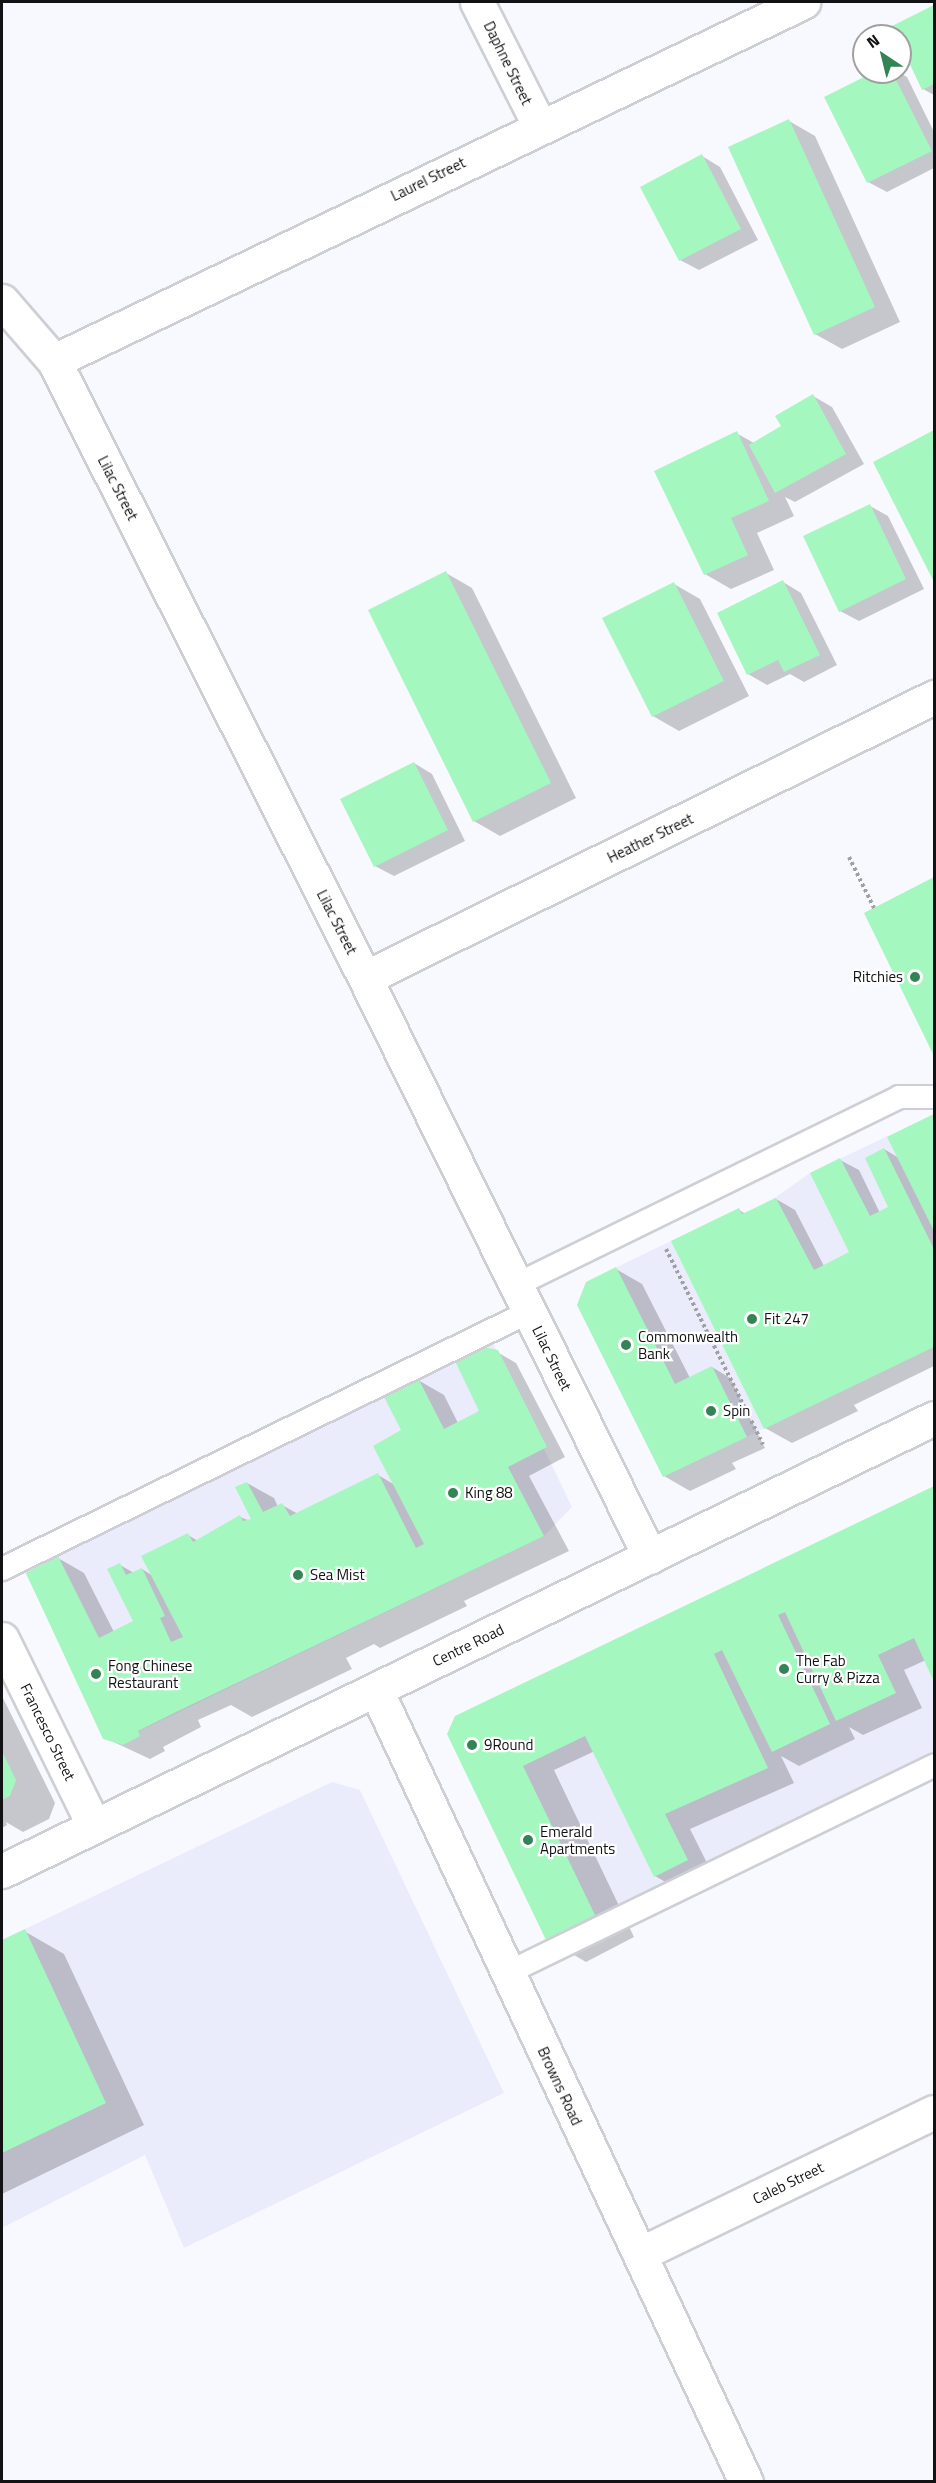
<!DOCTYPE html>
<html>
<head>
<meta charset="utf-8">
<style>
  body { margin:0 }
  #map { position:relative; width:936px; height:2483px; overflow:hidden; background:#f8f9ff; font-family:"Titillium Web",sans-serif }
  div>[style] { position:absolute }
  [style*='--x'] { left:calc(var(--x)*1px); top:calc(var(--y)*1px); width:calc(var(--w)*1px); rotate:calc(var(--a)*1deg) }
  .built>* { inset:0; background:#ebecfb }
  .shadow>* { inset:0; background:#0003 }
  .building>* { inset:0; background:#a4f7bf }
  .path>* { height:4px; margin-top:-2px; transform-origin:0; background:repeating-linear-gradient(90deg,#9fa0a4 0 3px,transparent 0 6px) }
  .roads { filter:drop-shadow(2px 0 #cecfd5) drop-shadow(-2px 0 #cecfd5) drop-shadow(0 2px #cecfd5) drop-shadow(0 -2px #cecfd5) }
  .lane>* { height:22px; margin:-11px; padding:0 11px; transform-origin:11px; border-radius:11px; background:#fff }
  .street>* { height:33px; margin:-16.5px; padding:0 16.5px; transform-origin:16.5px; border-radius:16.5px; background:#fff }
  .secondary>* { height:33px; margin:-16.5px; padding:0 16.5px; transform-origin:16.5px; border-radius:16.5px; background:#fff }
  .dots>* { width:16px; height:16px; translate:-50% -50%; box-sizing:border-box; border:3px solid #fff; border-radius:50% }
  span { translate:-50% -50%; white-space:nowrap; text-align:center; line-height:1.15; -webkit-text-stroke:4.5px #fff; paint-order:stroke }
  .street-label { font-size:15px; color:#121214 }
  .poi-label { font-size:15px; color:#121214 }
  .right { translate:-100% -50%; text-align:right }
  .left { translate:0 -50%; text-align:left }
  .frame { position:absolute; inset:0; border:3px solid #121214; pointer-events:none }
  .north { position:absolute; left:852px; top:24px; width:60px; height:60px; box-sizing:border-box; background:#fff; border:2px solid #a0a0a1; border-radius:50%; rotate:325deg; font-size:16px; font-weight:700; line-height:24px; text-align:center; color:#121214 }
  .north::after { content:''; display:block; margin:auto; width:21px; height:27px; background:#348354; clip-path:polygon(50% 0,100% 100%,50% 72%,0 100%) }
</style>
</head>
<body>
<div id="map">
  <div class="built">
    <i style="clip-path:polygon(934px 1114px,934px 1347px,663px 1477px,577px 1305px,586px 1282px,739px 1208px,743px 1214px,776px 1197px,810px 1173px)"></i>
    <i style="clip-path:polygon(492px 1341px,572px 1507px,544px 1536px,123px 1739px,106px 1734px,23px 1569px)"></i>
    <i style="clip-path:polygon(934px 1490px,934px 1753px,548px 1939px,495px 1826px,461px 1719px)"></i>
    <i style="clip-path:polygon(332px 1782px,360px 1790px,504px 2093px,184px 2248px,145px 2155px,2px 2228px,2px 1940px)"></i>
  </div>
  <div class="shadow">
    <i style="clip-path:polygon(934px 7px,934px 95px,923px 89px,894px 26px)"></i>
    <i style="clip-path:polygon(878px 72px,898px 72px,907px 77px,934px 132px,934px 168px,887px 192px,868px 182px)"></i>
    <i style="clip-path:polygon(789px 121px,815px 136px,900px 322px,842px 349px,815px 334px)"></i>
    <i style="clip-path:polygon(702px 156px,720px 167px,758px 240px,699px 270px,680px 260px)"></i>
    <i style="clip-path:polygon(813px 396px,832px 407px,864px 464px,795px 502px,785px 497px,794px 516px,757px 533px,774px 570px,731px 589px,705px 574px,736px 433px,754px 443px,783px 427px)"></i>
    <i style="clip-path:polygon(934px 432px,934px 579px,875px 463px)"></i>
    <i style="clip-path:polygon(870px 506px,888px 516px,924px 589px,859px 621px,840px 611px)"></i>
    <i style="clip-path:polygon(446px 573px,472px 588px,576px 798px,500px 836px,474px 821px)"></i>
    <i style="clip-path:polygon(783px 582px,801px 593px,837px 665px,804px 682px,790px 674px,767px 685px,748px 674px)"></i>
    <i style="clip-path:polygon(674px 584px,700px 599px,749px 696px,679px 731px,653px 716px)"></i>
    <i style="clip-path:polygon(414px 763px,432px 774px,465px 841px,394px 876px,375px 866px)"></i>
    <i style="clip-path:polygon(934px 879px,934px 1053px,866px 914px)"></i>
    <i style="clip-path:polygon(934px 1115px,934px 1366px,854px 1405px,858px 1411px,792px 1443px,765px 1428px,739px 1210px,746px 1214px,776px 1199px,795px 1210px,824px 1266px,851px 1253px,840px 1160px,859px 1170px,880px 1213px,890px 1207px,884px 1149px,899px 1158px,889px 1137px)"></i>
    <i style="clip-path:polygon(616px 1269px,642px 1284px,690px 1378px,712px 1367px,730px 1378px,765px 1448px,732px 1463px,736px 1469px,690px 1491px,664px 1476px)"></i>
    <i style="clip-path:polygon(497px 1352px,516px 1363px,565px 1457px,529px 1476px,569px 1551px,464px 1601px,467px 1606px,380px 1648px,374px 1644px,346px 1658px,352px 1669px,252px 1717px,231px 1705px,198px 1720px,201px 1727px,163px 1747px,165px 1751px,150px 1759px,105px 1738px,58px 1558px,84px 1573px,114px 1632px,134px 1623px,120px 1565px,134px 1573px,142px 1569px,153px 1576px,188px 1535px,198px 1541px,240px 1517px,255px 1523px,247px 1483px,274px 1498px,278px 1507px,282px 1505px,298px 1514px,378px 1475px,395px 1485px,403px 1430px,418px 1380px,444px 1395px,458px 1423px,478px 1413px)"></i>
    <i style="clip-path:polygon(934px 1487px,934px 1679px,926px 1660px,904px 1670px,922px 1708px,863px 1735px,849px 1727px,855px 1739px,799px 1766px,781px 1756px,794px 1783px,690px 1829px,713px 1875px,681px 1891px,655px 1876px,595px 1751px,554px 1770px,634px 1937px,586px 1962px,547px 1939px,449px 1734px,555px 1669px)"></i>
    <i style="clip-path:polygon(2px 1696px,55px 1803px,49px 1819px,23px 1832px,6px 1822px,7px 1825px,2px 1828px)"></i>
    <i style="clip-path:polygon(24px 1931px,64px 1954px,144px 2125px,2px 2194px,2px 1942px)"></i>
  </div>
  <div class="building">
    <i style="clip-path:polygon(934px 5px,934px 84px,922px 90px,892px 26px)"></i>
    <i style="clip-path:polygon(874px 72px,892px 72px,932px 151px,867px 183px,824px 97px)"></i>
    <i style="clip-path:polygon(789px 119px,875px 307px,814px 335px,728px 147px)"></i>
    <i style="clip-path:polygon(702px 154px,741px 229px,679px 261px,640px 187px)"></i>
    <i style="clip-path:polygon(813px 394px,846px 454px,775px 493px,749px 445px,781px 426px,775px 416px)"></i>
    <i style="clip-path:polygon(934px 430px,934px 582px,873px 462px)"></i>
    <i style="clip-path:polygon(737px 431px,769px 501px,731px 518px,748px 555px,704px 575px,654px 471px)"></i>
    <i style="clip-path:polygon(870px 504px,906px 579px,839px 612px,803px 536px)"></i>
    <i style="clip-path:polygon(446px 571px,551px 783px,473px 822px,368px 610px)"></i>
    <i style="clip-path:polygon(783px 580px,820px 655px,784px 672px,778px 660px,747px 675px,717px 613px)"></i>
    <i style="clip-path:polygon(674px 582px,724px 681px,652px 717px,602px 618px)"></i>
    <i style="clip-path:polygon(414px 762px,448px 830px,374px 867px,340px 799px)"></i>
    <i style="clip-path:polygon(934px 877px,934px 1056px,864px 913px)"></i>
    <i style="clip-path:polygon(934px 1114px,934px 1231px,887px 1137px)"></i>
    <i style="clip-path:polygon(884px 1148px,934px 1249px,934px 1347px,764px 1429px,671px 1241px,739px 1208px,742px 1214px,776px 1198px,814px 1270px,849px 1252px,810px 1173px,840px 1158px,870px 1216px,888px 1207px,865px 1158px)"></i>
    <i style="clip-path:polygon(616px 1267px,675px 1384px,712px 1366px,747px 1437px,663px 1477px,577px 1305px,586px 1282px)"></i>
    <i style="clip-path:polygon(478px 1346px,498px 1350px,547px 1447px,508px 1467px,544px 1536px,176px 1712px,138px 1731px,140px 1736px,123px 1745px,103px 1739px,26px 1573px,58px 1556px,99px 1638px,133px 1621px,107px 1569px,120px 1563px,126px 1575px,142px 1568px,165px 1616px,160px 1618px,171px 1642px,183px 1637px,141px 1556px,188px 1533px,193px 1542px,240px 1515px,243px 1521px,251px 1519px,235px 1487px,247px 1482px,263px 1512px,282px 1503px,290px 1516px,378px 1473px,416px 1548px,424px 1544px,373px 1446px,401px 1430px,383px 1395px,418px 1378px,444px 1429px,479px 1411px,454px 1359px)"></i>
    <i style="clip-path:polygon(934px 1486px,934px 1682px,914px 1638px,878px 1655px,896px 1693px,836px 1721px,785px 1612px,778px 1615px,830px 1724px,772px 1752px,722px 1650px,714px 1654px,768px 1768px,665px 1814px,688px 1860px,654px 1877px,585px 1736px,523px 1766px,595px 1915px,546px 1940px,447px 1734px,455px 1716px)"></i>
    <i style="clip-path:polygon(2px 1751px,16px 1780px,10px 1796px,2px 1800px)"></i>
    <i style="clip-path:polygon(25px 1929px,106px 2103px,2px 2153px,2px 1940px)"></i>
  </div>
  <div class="path">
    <i style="--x:849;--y:857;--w:57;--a:63.9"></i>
    <i style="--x:666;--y:1249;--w:218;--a:63.6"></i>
  </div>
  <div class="roads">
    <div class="lane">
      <i style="--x:516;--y:1285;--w:427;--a:-26.1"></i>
      <i style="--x:899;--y:1097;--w:35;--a:0"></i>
      <i style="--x:2;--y:1569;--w:586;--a:-26"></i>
      <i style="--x:507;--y:1973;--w:475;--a:-25.9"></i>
    </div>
    <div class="street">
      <i style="--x:477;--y:2;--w:138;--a:63.2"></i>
      <i style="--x:2;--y:301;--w:79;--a:49.1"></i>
      <i style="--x:54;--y:361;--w:691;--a:63.25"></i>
      <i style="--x:365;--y:978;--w:645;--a:63.79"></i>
      <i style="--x:54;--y:361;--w:831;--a:-25.61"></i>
      <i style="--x:365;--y:978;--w:635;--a:-26.28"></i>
      <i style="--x:2;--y:1639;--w:208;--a:63.8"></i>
      <i style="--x:376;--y:1690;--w:874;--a:64.96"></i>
      <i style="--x:640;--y:2254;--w:326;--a:-25.8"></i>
    </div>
    <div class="secondary">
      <i style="--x:2;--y:1871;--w:1036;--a:-25.92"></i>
    </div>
  </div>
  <div class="dots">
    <i style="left:915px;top:977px;background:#348354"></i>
    <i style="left:752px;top:1319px;background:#348354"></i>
    <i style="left:626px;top:1345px;background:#348354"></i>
    <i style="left:711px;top:1411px;background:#348354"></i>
    <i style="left:453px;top:1493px;background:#348354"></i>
    <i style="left:298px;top:1575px;background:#348354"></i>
    <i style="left:784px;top:1669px;background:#348354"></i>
    <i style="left:96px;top:1674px;background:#348354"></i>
    <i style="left:472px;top:1745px;background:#348354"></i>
    <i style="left:528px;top:1840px;background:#348354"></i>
  </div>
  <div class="street-label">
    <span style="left:508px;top:63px;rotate:64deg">Daphne Street</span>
    <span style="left:428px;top:179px;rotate:-26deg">Laurel Street</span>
    <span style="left:118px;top:488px;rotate:63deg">Lilac Street</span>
    <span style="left:650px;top:838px;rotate:-26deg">Heather Street</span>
    <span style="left:337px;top:922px;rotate:63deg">Lilac Street</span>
    <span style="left:552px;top:1358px;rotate:64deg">Lilac Street</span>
    <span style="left:468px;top:1645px;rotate:-26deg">Centre Road</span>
    <span style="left:48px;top:1732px;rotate:64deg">Francesco Street</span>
    <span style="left:560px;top:2086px;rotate:65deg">Browns Road</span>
    <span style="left:788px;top:2183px;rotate:-26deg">Caleb Street</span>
  </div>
  <div class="poi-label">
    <span class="right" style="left:903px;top:977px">Ritchies</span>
    <span class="left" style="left:764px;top:1319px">Fit 247</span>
    <span class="left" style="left:638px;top:1345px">Commonwealth<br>Bank</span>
    <span class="left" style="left:723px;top:1411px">Spin</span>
    <span class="left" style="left:465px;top:1493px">King 88</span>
    <span class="left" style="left:310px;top:1575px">Sea Mist</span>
    <span class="left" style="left:796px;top:1669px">The Fab<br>Curry &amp; Pizza</span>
    <span class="left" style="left:108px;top:1674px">Fong Chinese<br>Restaurant</span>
    <span class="left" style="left:484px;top:1745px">9Round</span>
    <span class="left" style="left:540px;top:1840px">Emerald<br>Apartments</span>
  </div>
  <div class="frame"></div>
  <div class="north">N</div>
</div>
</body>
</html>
